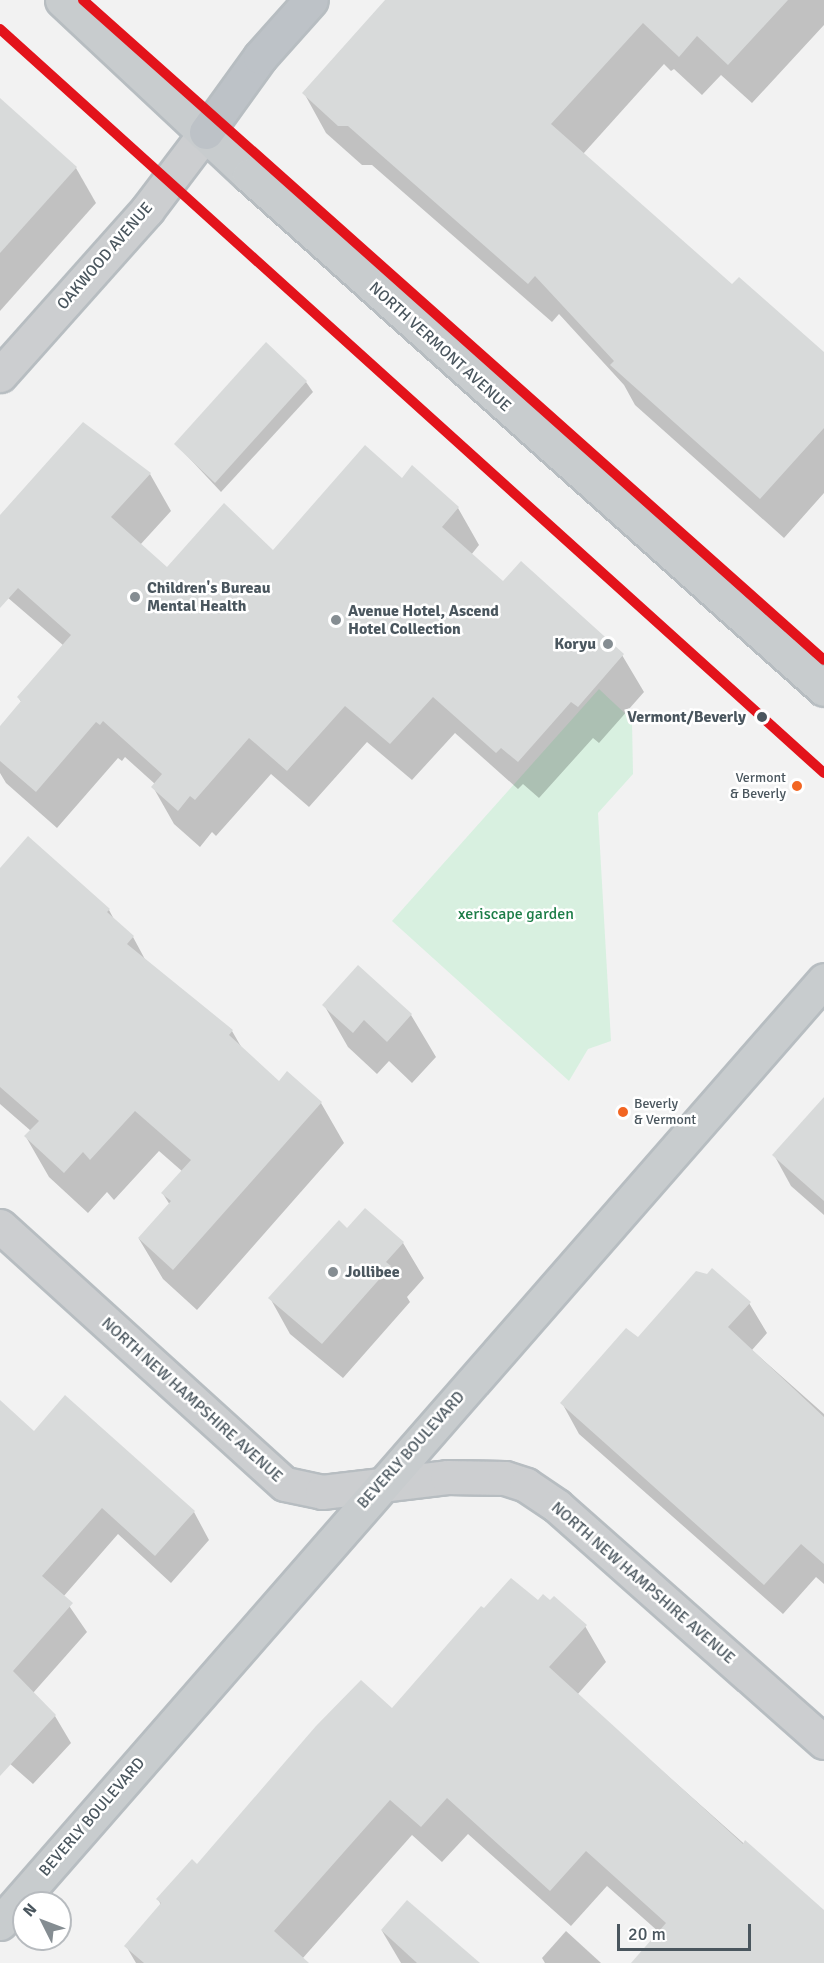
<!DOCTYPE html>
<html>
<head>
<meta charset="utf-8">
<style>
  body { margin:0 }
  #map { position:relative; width:824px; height:1963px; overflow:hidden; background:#f2f2f2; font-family:Signika,sans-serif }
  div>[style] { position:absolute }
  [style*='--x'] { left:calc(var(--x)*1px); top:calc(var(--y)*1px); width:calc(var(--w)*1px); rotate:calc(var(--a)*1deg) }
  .green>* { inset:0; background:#d8f0e0 }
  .shadow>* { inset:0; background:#0003 }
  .building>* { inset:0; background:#d8dada }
  .roads { filter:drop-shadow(2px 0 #b7bdc1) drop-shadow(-2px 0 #b7bdc1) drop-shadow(0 2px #b7bdc1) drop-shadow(0 -2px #b7bdc1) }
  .minor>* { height:33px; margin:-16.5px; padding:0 16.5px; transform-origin:16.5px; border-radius:16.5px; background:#ccced0 }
  .major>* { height:33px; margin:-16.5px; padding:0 16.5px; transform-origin:16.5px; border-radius:16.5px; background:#c8ccce }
  .highway>* { height:33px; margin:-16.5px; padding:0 16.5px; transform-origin:16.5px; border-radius:16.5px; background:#bdc2c7 }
  .metro-1>* { height:10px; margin:-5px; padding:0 5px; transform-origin:5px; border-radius:5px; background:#e3131b }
  .dots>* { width:16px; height:16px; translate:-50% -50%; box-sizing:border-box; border:3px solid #fff; border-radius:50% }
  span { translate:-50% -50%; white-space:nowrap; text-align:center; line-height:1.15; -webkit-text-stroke:5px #fff; paint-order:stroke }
  .bus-label { font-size:14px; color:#4a565e }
  .right { translate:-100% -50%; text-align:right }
  .left { translate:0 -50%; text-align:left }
  .street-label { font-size:16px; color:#4a565e }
  .poi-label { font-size:16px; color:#4a565e; font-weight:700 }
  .stop-label { font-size:16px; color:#4a565e; font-weight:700 }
  .park-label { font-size:16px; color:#1c7d47 }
  .north { position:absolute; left:12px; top:1891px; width:60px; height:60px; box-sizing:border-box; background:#fff; border:2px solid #b7bbbf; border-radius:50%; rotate:312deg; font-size:16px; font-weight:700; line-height:24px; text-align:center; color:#4a565e }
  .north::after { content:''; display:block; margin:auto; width:21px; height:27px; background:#858d92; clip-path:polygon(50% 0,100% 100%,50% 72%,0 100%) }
  .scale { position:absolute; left:617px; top:1924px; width:134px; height:27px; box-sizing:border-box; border:3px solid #4a565e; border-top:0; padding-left:8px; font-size:18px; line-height:21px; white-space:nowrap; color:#4a565e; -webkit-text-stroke:4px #fff; paint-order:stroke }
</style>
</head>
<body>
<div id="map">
  <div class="green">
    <i style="clip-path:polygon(599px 689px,632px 720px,633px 774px,598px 813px,611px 1041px,588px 1049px,569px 1081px,392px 921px)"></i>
  </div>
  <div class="shadow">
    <i style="clip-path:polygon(387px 0,824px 0,824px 25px,752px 103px,721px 75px,702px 95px,674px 69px,671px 71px,664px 64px,583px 154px,732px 286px,824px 354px,824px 493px,784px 538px,635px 405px,624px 385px,559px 314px,552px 322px,372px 165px,362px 165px,326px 133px,304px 93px)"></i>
    <i style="clip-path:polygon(0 100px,76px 168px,96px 203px,0 311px)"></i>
    <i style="clip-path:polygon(306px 382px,313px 392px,221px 492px,176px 444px)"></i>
    <i style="clip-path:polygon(413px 467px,458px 508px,479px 545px,471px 555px,503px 583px,622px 655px,644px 692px,599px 743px,593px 738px,539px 798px,523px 784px,518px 789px,455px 733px,412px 780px,367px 742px,309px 807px,271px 774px,216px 836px,212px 832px,200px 847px,174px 824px,153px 787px,155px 784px,125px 757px,122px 761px,118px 758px,57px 828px,6px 783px,0 773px,0 728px,22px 703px,18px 697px,64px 646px,0 591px,0 517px,150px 474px,171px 511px,140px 545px,167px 569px,273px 552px,403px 480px)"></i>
    <i style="clip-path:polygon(0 870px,109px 910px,116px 923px,133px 937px,147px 963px,232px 1031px,243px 1050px,279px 1083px,321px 1103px,344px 1143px,197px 1310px,163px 1279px,139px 1239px,170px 1205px,163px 1194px,183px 1172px,159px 1151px,114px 1200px,107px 1192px,88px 1213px,49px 1177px,26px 1137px,31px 1131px,0 1104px)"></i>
    <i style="clip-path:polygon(324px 1005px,411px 1015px,436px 1057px,412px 1083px,389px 1061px,377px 1074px,348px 1047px)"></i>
    <i style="clip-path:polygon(824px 1099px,824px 1215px,791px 1186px,774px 1155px)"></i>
    <i style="clip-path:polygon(347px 1230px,403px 1243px,424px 1278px,407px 1297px,410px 1302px,343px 1378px,290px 1334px,270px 1298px)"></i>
    <i style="clip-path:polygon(749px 1303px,767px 1333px,752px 1350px,824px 1414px,824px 1584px,816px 1577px,783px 1614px,579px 1434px,562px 1403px,638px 1339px)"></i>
    <i style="clip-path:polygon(0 1402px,34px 1433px,194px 1512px,209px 1540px,171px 1583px,118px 1534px,63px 1597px,87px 1632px,33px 1693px,55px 1716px,71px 1743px,33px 1784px,0 1755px)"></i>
    <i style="clip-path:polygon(538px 1602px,585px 1626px,606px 1662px,577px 1695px,824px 1915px,824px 1963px,633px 1963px,660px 1933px,607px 1886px,571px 1926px,468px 1834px,442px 1862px,412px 1835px,302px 1959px,307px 1963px,136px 1963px,126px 1946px,161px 1905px,158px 1899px,392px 1710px,484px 1610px)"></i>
    <i style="clip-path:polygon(382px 1931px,477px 1963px,401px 1963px)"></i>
    <i style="clip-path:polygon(566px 1931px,601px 1963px,545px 1963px,542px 1958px)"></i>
  </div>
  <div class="building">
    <i style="clip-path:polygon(385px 0,788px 0,728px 65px,697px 36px,679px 57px,643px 23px,551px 124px,732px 284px,739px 277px,824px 352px,824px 428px,760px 499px,610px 365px,614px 361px,535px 276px,528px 284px,348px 126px,338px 126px,302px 93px)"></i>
    <i style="clip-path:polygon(0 98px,77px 167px,0 253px)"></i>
    <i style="clip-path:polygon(266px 342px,307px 381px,215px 483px,174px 444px)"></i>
    <i style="clip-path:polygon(83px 422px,151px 473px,111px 517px,167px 567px,224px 503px,273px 550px,365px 445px,402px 478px,412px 465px,459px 507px,442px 527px,503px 581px,521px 561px,624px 654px,578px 707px,571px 702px,518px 762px,501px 748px,496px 753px,433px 697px,390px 744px,345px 706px,287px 771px,249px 738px,195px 800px,190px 796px,178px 811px,151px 787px,162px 774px,103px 721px,100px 725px,96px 722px,36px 792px,0 761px,0 726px,21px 701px,17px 697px,71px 635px,18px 588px,0 608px,0 515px)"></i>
    <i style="clip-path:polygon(28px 836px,110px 909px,107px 912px,134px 936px,127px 944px,233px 1030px,229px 1035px,279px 1081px,287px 1071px,322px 1102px,173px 1270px,138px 1238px,171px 1201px,161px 1193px,191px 1160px,135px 1111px,90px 1160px,83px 1152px,64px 1173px,24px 1136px,39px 1121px,0 1087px,0 868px)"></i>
    <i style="clip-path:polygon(358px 965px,412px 1014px,387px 1042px,364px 1020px,353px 1033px,322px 1005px)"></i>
    <i style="clip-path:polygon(824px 1097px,824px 1201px,772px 1155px)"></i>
    <i style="clip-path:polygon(365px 1208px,404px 1242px,386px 1262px,391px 1266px,322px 1344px,268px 1298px,339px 1220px,347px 1228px)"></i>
    <i style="clip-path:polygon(712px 1268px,751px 1302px,728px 1327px,824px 1417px,824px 1564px,801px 1544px,764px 1585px,560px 1403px,626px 1328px,638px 1337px,696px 1271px,707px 1274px)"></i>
    <i style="clip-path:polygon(65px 1395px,195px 1511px,155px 1556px,102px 1508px,42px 1576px,73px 1603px,13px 1671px,56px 1715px,0 1776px,0 1400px,34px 1431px)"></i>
    <i style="clip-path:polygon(511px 1578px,538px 1600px,543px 1594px,550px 1600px,554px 1596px,587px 1625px,549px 1667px,743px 1844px,745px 1840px,824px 1910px,824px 1963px,631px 1963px,666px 1923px,586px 1851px,550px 1891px,447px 1798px,421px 1827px,390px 1800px,274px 1931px,309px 1963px,144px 1963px,124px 1946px,161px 1903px,156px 1899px,192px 1859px,197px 1864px,316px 1726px,361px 1680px,392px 1708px,481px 1606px,484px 1608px)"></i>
    <i style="clip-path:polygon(407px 1900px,480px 1963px,417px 1963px,381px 1930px)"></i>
  </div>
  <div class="roads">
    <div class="minor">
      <i style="--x:0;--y:375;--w:221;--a:-48.3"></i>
      <i style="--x:147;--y:210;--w:98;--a:-52.9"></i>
      <i style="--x:0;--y:1226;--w:384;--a:42.2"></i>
      <i style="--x:285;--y:1484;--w:38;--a:12"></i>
      <i style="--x:322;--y:1492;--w:126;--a:-6.8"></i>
      <i style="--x:447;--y:1477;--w:58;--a:1"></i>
      <i style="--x:505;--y:1478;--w:22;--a:18"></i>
      <i style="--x:526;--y:1485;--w:37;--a:34"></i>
      <i style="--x:557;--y:1506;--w:356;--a:41.5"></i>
    </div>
    <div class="major">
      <i style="--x:62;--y:0;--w:256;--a:43.1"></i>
      <i style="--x:249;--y:175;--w:771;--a:41.79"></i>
      <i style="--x:0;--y:1923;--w:1252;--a:-48.85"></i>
    </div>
    <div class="highway">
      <i style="--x:206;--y:132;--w:92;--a:-54.2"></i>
      <i style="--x:260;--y:57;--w:76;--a:-48.2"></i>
    </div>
  </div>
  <div class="metro-1">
    <i style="--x:83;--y:0;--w:992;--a:41.69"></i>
    <i style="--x:0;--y:29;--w:1110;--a:42.08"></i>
  </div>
  <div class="dots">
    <i style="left:135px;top:597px;background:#858d92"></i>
    <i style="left:336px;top:620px;background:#858d92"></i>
    <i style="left:608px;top:644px;background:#858d92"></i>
    <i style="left:762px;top:717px;background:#4a565e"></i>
    <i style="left:797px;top:786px;background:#f26522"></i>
    <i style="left:623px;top:1112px;background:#f26522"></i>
    <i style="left:333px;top:1272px;background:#858d92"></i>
  </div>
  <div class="bus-label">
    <span class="right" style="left:786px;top:786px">Vermont<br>&amp; Beverly</span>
    <span class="left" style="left:634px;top:1112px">Beverly<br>&amp; Vermont</span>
  </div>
  <div class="street-label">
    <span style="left:105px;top:256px;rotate:-49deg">OAKWOOD AVENUE</span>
    <span style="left:440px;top:347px;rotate:42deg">NORTH VERMONT AVENUE</span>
    <span style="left:192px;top:1400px;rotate:42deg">NORTH NEW HAMPSHIRE AVENUE</span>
    <span style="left:411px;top:1450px;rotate:-48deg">BEVERLY BOULEVARD</span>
    <span style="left:643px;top:1583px;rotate:41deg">NORTH NEW HAMPSHIRE AVENUE</span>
    <span style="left:92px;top:1817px;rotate:-49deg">BEVERLY BOULEVARD</span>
  </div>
  <div class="poi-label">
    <span class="left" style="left:147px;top:597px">Children's Bureau<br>Mental Health</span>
    <span class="left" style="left:348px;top:620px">Avenue Hotel, Ascend<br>Hotel Collection</span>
    <span class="right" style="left:596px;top:644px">Koryu</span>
    <span class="left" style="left:345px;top:1272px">Jollibee</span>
  </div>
  <div class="stop-label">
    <span class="right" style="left:746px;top:717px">Vermont/Beverly</span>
  </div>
  <div class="park-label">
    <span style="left:516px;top:914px">xeriscape garden</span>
  </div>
  <div class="north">N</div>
  <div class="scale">20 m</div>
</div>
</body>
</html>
